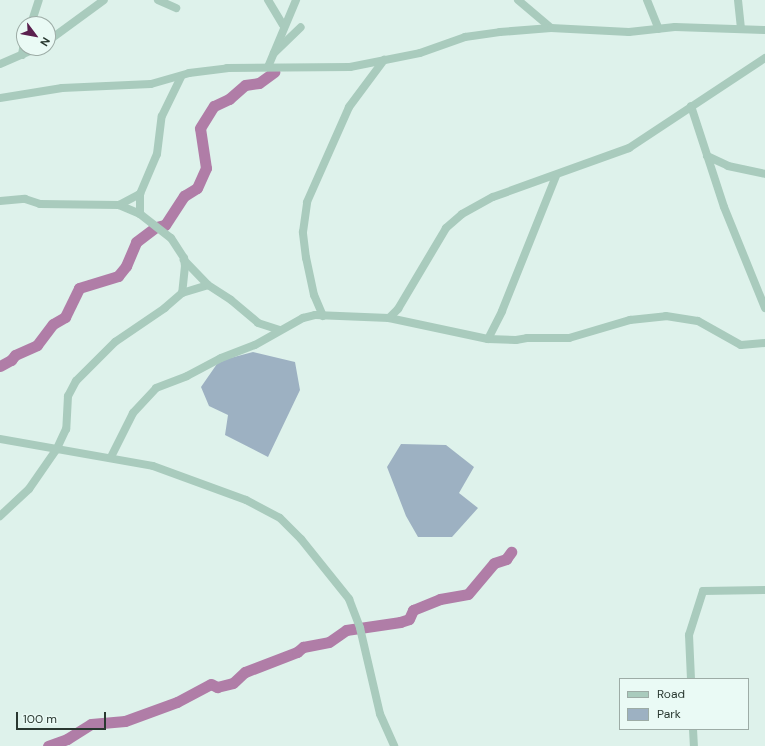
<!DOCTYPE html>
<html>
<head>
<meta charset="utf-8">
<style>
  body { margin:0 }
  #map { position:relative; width:765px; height:746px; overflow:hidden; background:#def2eb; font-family:"DM Sans",sans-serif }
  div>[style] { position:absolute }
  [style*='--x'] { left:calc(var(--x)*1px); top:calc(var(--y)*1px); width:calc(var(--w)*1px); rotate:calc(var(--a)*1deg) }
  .green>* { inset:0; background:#9db1c2 }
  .river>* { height:11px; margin:-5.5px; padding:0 5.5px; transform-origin:5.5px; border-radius:5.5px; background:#b07da7 }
  .minor>* { height:8px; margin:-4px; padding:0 4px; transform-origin:4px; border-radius:4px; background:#a9cbbd }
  span { translate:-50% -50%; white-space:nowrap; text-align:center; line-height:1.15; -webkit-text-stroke:3.5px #eafaf5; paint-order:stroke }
  .legend { position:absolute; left:619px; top:678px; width:130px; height:52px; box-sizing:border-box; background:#eafaf5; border:1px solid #9daca6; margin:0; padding:5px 7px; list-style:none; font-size:12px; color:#293830 }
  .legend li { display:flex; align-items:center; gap:8px; height:20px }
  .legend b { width:20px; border:1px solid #9daca6 }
  .north { position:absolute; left:16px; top:16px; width:40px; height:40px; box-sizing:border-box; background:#eafaf5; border:1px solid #9daca6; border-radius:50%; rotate:122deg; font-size:11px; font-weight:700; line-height:16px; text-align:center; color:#293830 }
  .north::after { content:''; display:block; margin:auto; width:14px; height:18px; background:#5a1f4e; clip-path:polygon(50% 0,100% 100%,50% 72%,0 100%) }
  .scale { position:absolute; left:16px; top:712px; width:90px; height:18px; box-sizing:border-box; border:2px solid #293830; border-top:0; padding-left:5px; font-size:12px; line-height:14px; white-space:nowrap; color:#293830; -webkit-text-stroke:3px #eafaf5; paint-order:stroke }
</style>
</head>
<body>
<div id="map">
  <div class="green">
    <i style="clip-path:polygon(253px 352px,295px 362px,300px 390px,268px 457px,225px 435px,228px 415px,209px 406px,201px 387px,219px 361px)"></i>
    <i style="clip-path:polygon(401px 444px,446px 445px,474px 467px,459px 493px,478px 508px,452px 537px,418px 537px,406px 516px,387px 467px)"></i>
  </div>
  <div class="river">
    <i style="--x:0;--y:366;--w:13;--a:-29"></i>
    <i style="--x:11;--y:360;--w:6;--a:-51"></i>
    <i style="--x:15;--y:355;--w:24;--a:-24"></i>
    <i style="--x:37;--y:345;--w:26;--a:-53"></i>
    <i style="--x:53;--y:324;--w:14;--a:-30"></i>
    <i style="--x:65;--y:317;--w:32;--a:-64"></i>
    <i style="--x:79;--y:288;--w:41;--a:-17.1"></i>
    <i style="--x:118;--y:276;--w:13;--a:-51"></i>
    <i style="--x:126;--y:266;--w:26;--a:-67"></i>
    <i style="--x:136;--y:242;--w:25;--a:-37"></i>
    <i style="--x:156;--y:227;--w:9;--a:-13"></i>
    <i style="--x:165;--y:225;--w:35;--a:-57"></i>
    <i style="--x:184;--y:196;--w:15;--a:-32"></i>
    <i style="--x:197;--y:188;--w:22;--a:-66"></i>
    <i style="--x:206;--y:168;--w:40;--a:-98.5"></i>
    <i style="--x:200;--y:128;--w:26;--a:-58"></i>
    <i style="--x:214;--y:106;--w:17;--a:-25"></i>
    <i style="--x:229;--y:99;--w:21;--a:-41"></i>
    <i style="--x:245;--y:85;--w:14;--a:-8"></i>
    <i style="--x:259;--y:83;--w:19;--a:-36"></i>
    <i style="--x:48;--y:746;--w:20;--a:-20"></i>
    <i style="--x:67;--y:739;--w:28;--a:-32"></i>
    <i style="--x:91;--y:724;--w:34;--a:-5"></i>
    <i style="--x:125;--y:721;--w:55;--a:-20.1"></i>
    <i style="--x:177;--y:702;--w:38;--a:-28"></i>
    <i style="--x:211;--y:684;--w:7;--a:27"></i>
    <i style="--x:217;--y:687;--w:16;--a:-14"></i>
    <i style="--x:233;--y:683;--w:16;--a:-43"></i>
    <i style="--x:245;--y:672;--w:56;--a:-21"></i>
    <i style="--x:297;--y:652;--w:8;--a:-40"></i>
    <i style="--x:303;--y:647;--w:26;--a:-11"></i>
    <i style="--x:329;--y:642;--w:21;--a:-35"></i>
    <i style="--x:346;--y:630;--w:55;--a:-8.4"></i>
    <i style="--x:400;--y:622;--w:9;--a:-18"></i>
    <i style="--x:409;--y:619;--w:10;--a:-66"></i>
    <i style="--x:413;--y:610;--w:29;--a:-22"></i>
    <i style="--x:440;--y:599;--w:28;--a:-10"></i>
    <i style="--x:468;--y:594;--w:40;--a:-50"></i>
    <i style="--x:494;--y:563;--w:13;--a:-18"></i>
    <i style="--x:506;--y:559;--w:9;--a:-54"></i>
  </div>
  <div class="minor">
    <i style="--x:158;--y:0;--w:20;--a:24"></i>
    <i style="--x:268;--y:0;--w:29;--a:59"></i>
    <i style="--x:518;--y:0;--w:43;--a:40.3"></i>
    <i style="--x:647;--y:0;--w:31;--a:68"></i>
    <i style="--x:738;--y:0;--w:29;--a:84"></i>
    <i style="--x:31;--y:24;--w:25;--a:-72"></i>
    <i style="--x:48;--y:41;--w:69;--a:-36.2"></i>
    <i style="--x:274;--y:53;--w:37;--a:-44"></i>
    <i style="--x:22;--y:55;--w:12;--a:-81"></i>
    <i style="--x:0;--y:64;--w:40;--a:-23.4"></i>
    <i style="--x:268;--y:67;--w:73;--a:-67.3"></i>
    <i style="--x:0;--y:98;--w:63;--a:-9.2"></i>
    <i style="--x:62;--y:88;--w:89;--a:-2.6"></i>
    <i style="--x:151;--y:84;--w:40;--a:-16"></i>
    <i style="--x:189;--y:73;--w:38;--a:-7"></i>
    <i style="--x:227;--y:68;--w:123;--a:-0.5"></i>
    <i style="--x:350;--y:67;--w:71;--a:-11.3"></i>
    <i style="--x:420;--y:53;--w:48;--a:-19.6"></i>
    <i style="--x:465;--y:37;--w:35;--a:-8"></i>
    <i style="--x:500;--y:32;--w:51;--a:-4.5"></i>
    <i style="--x:551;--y:28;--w:78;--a:2.9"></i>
    <i style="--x:629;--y:32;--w:46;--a:-6.2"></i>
    <i style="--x:675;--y:27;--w:90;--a:1.9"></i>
    <i style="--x:691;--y:106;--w:106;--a:71.9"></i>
    <i style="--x:724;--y:207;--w:109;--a:67.9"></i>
    <i style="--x:707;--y:156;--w:23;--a:25"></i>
    <i style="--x:728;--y:166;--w:38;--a:12"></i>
    <i style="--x:0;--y:201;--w:25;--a:-5"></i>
    <i style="--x:25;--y:199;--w:16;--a:18"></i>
    <i style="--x:40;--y:204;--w:79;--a:0.7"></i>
    <i style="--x:119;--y:205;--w:23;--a:23"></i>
    <i style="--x:140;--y:214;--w:39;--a:38"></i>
    <i style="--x:171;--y:238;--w:24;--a:57"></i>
    <i style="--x:184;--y:258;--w:8;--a:83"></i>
    <i style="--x:185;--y:266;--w:27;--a:96"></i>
    <i style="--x:182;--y:293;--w:23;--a:139"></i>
    <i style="--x:165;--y:308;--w:60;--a:145.8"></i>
    <i style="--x:115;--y:342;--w:55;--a:135"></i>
    <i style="--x:76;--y:381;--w:17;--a:118"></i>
    <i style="--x:68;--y:396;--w:33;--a:93"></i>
    <i style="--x:66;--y:429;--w:23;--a:115"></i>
    <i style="--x:56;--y:450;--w:47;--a:124.7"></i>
    <i style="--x:29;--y:489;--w:40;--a:137"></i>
    <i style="--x:119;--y:205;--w:24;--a:-28"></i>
    <i style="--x:140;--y:214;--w:20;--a:-90"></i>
    <i style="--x:140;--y:194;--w:43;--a:-67"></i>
    <i style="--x:157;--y:154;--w:38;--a:-83"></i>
    <i style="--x:162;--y:116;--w:43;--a:-64"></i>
    <i style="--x:208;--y:285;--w:27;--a:33"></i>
    <i style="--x:231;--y:300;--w:35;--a:40"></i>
    <i style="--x:258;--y:323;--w:22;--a:18"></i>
    <i style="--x:182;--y:293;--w:27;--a:-17"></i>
    <i style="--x:208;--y:285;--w:35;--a:-134"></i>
    <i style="--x:323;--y:316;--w:23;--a:-113"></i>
    <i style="--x:314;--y:295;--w:38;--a:-102"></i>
    <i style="--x:306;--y:258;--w:26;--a:-97"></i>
    <i style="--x:303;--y:232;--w:30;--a:-82"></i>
    <i style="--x:307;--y:202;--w:104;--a:-66.1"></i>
    <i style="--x:349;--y:107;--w:59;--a:-53.3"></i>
    <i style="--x:389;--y:318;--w:101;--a:12"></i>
    <i style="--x:488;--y:339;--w:28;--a:2"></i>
    <i style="--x:516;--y:340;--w:11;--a:-10"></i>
    <i style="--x:527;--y:338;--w:42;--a:0"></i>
    <i style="--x:569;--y:338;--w:64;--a:-16.4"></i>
    <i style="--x:630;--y:320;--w:36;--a:-6"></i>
    <i style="--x:666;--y:316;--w:32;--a:9"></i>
    <i style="--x:698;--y:321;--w:49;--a:29.2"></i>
    <i style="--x:741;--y:345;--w:24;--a:-5"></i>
    <i style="--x:488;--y:339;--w:31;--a:-63"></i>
    <i style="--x:502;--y:311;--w:145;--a:-68.2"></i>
    <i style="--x:0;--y:439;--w:155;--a:10"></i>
    <i style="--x:153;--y:466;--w:99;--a:20.1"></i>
    <i style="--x:246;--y:500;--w:38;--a:28"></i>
    <i style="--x:280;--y:518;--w:30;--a:45"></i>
    <i style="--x:301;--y:539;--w:77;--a:51.3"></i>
    <i style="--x:349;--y:599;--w:31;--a:69"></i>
    <i style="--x:360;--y:628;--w:88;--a:76.9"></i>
    <i style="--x:380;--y:714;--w:35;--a:66"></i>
    <i style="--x:111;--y:457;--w:49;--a:-63.4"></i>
    <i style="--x:133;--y:413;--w:34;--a:-47"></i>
    <i style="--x:156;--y:388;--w:33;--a:-21"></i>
    <i style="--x:187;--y:376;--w:38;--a:-28"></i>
    <i style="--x:221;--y:358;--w:36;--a:-21"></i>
    <i style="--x:255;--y:345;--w:55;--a:-29.4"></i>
    <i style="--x:303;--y:318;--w:12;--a:-14"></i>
    <i style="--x:315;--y:315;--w:74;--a:2.3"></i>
    <i style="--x:389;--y:318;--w:13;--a:-45"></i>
    <i style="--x:398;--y:309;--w:94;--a:-59.3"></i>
    <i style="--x:446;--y:228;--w:21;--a:-41"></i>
    <i style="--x:462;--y:214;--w:35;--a:-29"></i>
    <i style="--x:493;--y:197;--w:145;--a:-19.8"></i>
    <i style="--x:629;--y:148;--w:163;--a:-33.5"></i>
    <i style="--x:691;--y:679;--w:44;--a:-92.6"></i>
    <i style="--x:689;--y:635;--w:46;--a:-72.3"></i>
    <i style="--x:703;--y:591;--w:62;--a:-0.9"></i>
    <i style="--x:693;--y:729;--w:17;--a:87"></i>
  </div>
  <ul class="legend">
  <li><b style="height:5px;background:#a9cbbd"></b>Road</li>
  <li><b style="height:11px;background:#9db1c2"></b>Park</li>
  </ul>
  <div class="north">N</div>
  <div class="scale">100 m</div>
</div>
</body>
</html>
